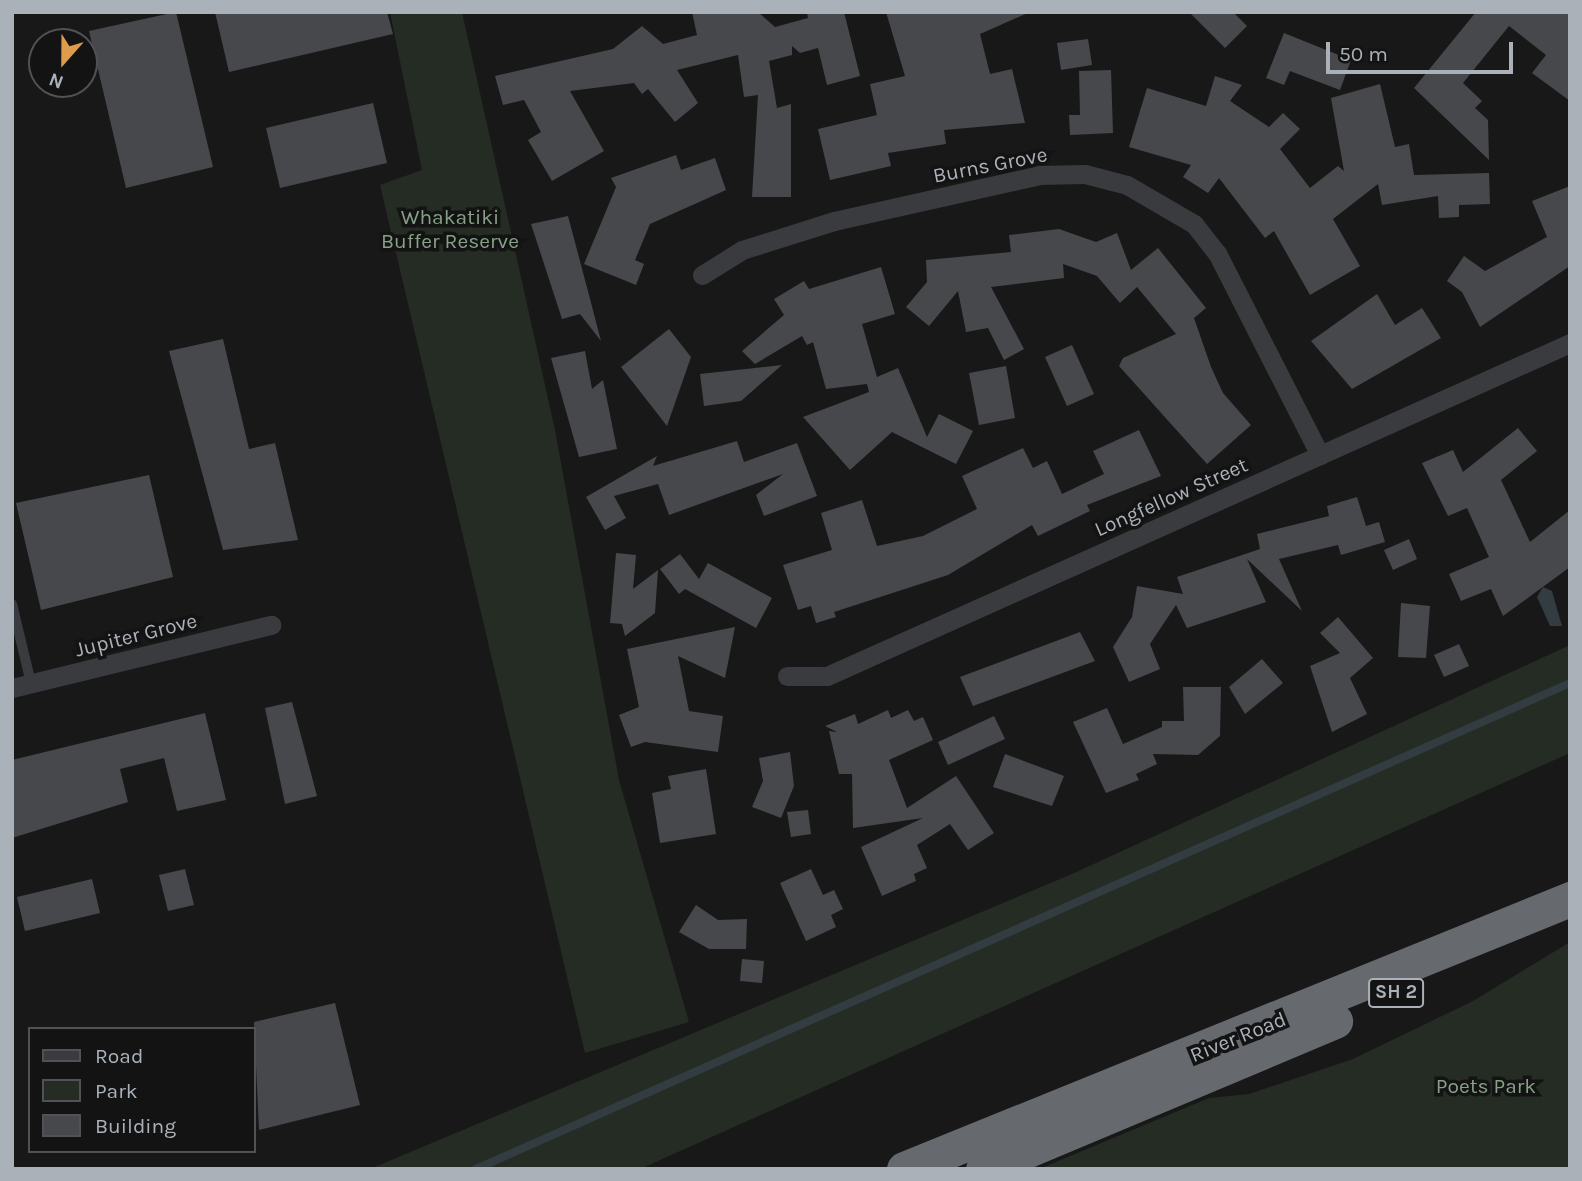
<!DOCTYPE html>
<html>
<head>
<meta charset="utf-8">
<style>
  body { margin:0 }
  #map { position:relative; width:1582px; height:1181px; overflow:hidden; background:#181819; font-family:Karla,sans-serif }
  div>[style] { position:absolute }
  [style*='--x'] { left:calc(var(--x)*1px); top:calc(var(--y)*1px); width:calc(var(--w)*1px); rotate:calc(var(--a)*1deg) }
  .green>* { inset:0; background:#242c24 }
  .water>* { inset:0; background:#323c41 }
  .stream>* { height:8px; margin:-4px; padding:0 4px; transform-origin:4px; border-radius:4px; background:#323c41 }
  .building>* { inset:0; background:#47484c }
  .lane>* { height:10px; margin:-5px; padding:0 5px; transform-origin:5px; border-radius:5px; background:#393b3e }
  .street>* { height:19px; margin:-9.5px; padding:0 9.5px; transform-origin:9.5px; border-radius:9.5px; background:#393b3e }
  .highway>* { height:35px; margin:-17.5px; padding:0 17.5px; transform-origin:17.5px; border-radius:17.5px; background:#66696e }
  span { translate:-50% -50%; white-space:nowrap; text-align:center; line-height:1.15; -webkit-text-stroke:7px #131314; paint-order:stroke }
  .shield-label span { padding:2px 5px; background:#131314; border:2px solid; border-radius:5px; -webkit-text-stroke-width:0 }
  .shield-label { font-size:19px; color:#abb1b8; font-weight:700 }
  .street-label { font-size:21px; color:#abb1b8 }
  .park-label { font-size:21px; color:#86a185 }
  .frame { position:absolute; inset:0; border:14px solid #abb1b8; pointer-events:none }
  .legend { position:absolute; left:28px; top:1027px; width:228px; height:126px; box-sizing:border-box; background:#131314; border:2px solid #505256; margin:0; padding:9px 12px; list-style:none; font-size:21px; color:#abb1b8 }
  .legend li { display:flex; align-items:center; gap:14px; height:35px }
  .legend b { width:35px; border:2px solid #505256 }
  .north { position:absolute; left:28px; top:28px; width:70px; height:70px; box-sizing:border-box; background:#131314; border:2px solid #505256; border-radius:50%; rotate:201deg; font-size:19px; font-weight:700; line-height:28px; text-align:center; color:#abb1b8 }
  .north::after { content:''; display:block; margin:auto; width:24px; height:32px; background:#de9b4b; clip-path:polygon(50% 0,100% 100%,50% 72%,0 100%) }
  .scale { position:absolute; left:1326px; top:42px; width:187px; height:32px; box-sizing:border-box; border:4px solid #abb1b8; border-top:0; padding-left:9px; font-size:21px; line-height:24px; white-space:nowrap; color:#abb1b8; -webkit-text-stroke:5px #131314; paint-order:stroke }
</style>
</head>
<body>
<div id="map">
  <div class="green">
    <i style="clip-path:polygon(390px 12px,462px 12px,555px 430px,619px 780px,689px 1022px,585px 1053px,380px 185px,422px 170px)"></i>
    <i style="clip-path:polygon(1570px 645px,1570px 753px,640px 1169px,370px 1169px,1072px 874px)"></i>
    <i style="clip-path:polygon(1570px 942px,1570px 1169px,1039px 1169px,1209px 1098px,1249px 1094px,1353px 1059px,1473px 1001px)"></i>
  </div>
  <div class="water">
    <i style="clip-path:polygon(1543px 587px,1552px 591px,1562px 626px,1550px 626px,1537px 597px)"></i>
  </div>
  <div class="stream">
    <i style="--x:476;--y:1169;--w:1197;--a:-23.95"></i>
  </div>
  <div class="building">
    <i style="clip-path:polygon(176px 12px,213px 167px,126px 188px,89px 31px)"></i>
    <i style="clip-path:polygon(215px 12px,387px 12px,393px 34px,229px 72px)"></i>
    <i style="clip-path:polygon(692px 12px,758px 12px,775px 27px,808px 18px,807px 12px,844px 12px,860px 76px,827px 85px,818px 48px,800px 53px,792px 46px,792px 55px,769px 61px,777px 108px,791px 104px,791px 197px,752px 197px,758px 95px,744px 97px,738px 55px,677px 70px,698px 103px,675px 122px,648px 89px,642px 94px,634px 83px,570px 91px,604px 151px,552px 181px,528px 140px,541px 132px,524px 100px,503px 105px,495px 76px,613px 49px,642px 26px,663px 44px,697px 35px)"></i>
    <i style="clip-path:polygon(886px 12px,1030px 12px,980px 34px,990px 74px,1012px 69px,1025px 123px,944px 130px,946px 144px,888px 153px,891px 166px,830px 180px,818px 129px,877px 115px,870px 84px,905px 76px)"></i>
    <i style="clip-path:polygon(1189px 12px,1233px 12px,1247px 26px,1225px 48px)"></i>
    <i style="clip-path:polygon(1476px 12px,1570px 12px,1570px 101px,1532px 73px,1546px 55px,1509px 26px,1463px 83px,1482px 101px,1475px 108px,1488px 120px,1489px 160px,1414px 88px)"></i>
    <i style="clip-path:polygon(1284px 33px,1351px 60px,1340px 90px,1290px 71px,1284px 85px,1266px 78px)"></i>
    <i style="clip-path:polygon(1088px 39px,1092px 65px,1061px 70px,1057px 43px)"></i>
    <i style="clip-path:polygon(1111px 70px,1113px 133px,1070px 135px,1069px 115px,1080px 115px,1079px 71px)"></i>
    <i style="clip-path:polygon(1215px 76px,1242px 85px,1230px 101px,1269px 127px,1283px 113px,1300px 129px,1280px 149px,1310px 188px,1338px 166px,1344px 171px,1331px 98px,1380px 84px,1395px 147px,1409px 144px,1414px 175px,1489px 173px,1490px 204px,1459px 205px,1459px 217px,1439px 218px,1438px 196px,1382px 205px,1378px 184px,1333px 219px,1360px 266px,1310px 295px,1274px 231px,1265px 238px,1219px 178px,1208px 193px,1183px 177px,1191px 165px,1129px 147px,1147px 88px,1206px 106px)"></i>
    <i style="clip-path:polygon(373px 103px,387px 163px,280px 188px,266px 128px)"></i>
    <i style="clip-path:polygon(676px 155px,681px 170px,715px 158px,726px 190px,650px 224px,635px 260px,644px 264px,636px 285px,584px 264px,616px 187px,611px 178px)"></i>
    <i style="clip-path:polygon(1570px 186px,1570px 266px,1480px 327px,1462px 292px,1447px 281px,1464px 256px,1485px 271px,1547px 237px,1532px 201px)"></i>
    <i style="clip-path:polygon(568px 216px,589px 295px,601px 341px,580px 314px,562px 319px,531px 224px)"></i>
    <i style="clip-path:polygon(1059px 229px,1096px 242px,1117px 233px,1131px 270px,1158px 248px,1206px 308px,1194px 318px,1211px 367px,1223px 393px,1251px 425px,1207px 464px,1119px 366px,1123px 358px,1176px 334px,1137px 287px,1120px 303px,1097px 276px,1063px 264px,1064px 278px,991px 287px,1024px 349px,1004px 360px,988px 328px,966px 332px,958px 291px,929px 326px,906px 307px,927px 282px,926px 260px,1011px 252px,1009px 235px)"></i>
    <i style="clip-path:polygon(881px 267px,895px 314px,862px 324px,877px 377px,898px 368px,927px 437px,939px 414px,973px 431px,956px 464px,892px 432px,850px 470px,803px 417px,869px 392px,867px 384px,826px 389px,813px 342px,807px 345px,802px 336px,755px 364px,742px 351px,784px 315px,774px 299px,804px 281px,809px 289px)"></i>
    <i style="clip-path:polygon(1377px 294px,1395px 325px,1422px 308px,1441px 338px,1352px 389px,1311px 341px)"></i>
    <i style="clip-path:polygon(669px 329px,691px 357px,667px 426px,621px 367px)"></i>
    <i style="clip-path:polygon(223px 339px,249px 449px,275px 443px,298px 540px,223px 550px,169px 351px)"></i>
    <i style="clip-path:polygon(1072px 345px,1094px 394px,1067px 406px,1045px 357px)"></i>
    <i style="clip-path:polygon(585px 351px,592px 389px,603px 380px,617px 449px,579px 457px,551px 358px)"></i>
    <i style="clip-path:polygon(782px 365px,741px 401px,704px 406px,700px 374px)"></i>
    <i style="clip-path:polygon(1006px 366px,1015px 418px,979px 425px,969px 373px)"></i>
    <i style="clip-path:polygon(1518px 428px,1537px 451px,1501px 480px,1530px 542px,1570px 510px,1570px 567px,1503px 616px,1491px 589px,1461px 601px,1449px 574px,1489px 557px,1467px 508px,1448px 516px,1422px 463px,1453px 450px,1463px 472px)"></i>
    <i style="clip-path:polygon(1139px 430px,1161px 476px,1087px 505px,1090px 511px,1038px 536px,1032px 525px,948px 575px,834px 612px,836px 617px,816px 623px,811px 606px,798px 610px,783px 565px,832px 550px,821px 513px,862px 500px,877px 546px,923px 536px,977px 509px,962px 476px,1023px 448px,1033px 468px,1047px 461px,1062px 494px,1104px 474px,1093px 451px)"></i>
    <i style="clip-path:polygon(737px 441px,744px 462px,797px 443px,817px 496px,764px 516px,756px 495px,783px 474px,669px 515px,658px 484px,614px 496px,626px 518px,605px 530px,586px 497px,657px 456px,653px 466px)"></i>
    <i style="clip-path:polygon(149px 475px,173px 577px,41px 610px,16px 503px)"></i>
    <i style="clip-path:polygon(1357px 497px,1366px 526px,1379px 522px,1385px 542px,1341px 555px,1338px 545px,1279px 559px,1302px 611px,1247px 559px,1266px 602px,1187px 628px,1176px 605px,1150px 644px,1160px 669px,1129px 682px,1113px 647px,1132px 617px,1137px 586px,1183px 594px,1177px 577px,1260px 549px,1257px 534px,1329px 516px,1327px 506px)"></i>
    <i style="clip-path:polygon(1409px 539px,1417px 559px,1393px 570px,1384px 550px)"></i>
    <i style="clip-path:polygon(616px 553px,636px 555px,633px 589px,658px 570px,655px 613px,625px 636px,622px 624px,610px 623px)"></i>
    <i style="clip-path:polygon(680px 554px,699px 579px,708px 563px,772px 598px,756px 628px,685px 589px,679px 594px,660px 569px)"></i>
    <i style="clip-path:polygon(1401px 603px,1430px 606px,1426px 658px,1398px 657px)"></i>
    <i style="clip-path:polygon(1338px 617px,1373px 658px,1350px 678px,1367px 714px,1332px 732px,1310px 666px,1340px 653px,1320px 633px)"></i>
    <i style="clip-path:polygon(735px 627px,725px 678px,678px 656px,689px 711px,723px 716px,718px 752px,645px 742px,631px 747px,619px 715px,639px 707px,627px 649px)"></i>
    <i style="clip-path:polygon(1080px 632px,1095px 661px,973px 706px,960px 677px)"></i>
    <i style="clip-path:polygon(1459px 644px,1469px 666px,1444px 677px,1434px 655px)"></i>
    <i style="clip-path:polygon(1262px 659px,1283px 683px,1245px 714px,1229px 687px)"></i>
    <i style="clip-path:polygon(1183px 687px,1221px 687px,1220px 736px,1198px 755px,1153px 754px,1157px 764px,1136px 774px,1139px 780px,1106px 793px,1073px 722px,1107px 708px,1123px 744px,1162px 727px,1162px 721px,1184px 721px)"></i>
    <i style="clip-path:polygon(292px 702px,317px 796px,285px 804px,265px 708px)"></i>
    <i style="clip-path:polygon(888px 710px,891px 718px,908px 710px,914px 721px,923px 717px,933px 740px,889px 760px,907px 808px,956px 776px,994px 833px,968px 850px,950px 824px,917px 845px,927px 868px,914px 874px,916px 881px,882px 896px,861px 847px,923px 818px,853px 828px,852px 774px,839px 774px,829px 731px,837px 732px,825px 726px,855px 714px,858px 724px)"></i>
    <i style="clip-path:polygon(205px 713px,226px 800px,177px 811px,164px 758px,120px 769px,128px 802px,12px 838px,12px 760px)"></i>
    <i style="clip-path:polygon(994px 716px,1005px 739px,948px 765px,938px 742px)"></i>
    <i style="clip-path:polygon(790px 752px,794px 786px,781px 818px,752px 807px,763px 781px,759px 758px)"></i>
    <i style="clip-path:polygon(1005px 754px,1064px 776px,1052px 806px,993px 787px)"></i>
    <i style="clip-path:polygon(706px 769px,716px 834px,660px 843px,652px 793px,671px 789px,668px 776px)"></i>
    <i style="clip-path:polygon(808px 810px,811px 834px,791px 837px,787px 812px)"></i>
    <i style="clip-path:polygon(185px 869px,194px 905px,168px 911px,159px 875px)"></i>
    <i style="clip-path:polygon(811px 869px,823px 895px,834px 890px,843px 909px,831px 915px,836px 927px,806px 941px,780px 883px)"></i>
    <i style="clip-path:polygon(92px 879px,100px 913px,25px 931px,17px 897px)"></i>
    <i style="clip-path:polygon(696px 905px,718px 920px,747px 919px,746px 949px,709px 949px,679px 932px)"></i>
    <i style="clip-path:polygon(742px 959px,764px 961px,762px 983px,740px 981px)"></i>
    <i style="clip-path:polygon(335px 1003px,360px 1105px,259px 1130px,254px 1022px)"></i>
  </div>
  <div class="lane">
    <i style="--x:12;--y:604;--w:81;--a:76.5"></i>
  </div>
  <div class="street">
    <i style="--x:702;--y:275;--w:47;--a:-32"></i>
    <i style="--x:742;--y:250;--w:96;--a:-17.5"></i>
    <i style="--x:834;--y:221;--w:210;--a:-12.6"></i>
    <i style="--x:1039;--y:175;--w:46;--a:-1.2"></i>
    <i style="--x:1085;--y:174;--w:43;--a:14.7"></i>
    <i style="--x:1127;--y:185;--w:78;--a:30.2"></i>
    <i style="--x:1194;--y:224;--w:37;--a:52"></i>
    <i style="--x:1217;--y:253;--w:227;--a:63"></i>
    <i style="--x:787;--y:676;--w:40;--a:0"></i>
    <i style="--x:827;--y:676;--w:814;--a:-24.14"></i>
    <i style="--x:12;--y:688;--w:267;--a:-13.7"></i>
  </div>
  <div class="highway">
    <i style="--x:904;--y:1169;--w:719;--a:-22.07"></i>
    <i style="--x:983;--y:1169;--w:382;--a:-22.8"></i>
  </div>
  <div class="shield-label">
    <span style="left:1396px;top:993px">SH 2</span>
  </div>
  <div class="street-label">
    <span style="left:990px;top:165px;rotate:-11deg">Burns Grove</span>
    <span style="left:1171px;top:497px;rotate:-24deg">Longfellow Street</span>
    <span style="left:136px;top:635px;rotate:-14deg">Jupiter Grove</span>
    <span style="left:1238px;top:1037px;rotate:-22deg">River Road</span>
  </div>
  <div class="park-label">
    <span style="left:450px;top:229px">Whakatiki<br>Buffer Reserve</span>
    <span style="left:1486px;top:1086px">Poets Park</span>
  </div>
  <div class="frame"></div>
  <ul class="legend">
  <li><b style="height:9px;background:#393b3e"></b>Road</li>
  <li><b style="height:19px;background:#242c24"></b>Park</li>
  <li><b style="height:19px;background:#47484c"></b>Building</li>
  </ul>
  <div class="north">N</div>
  <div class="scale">50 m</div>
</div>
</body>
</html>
